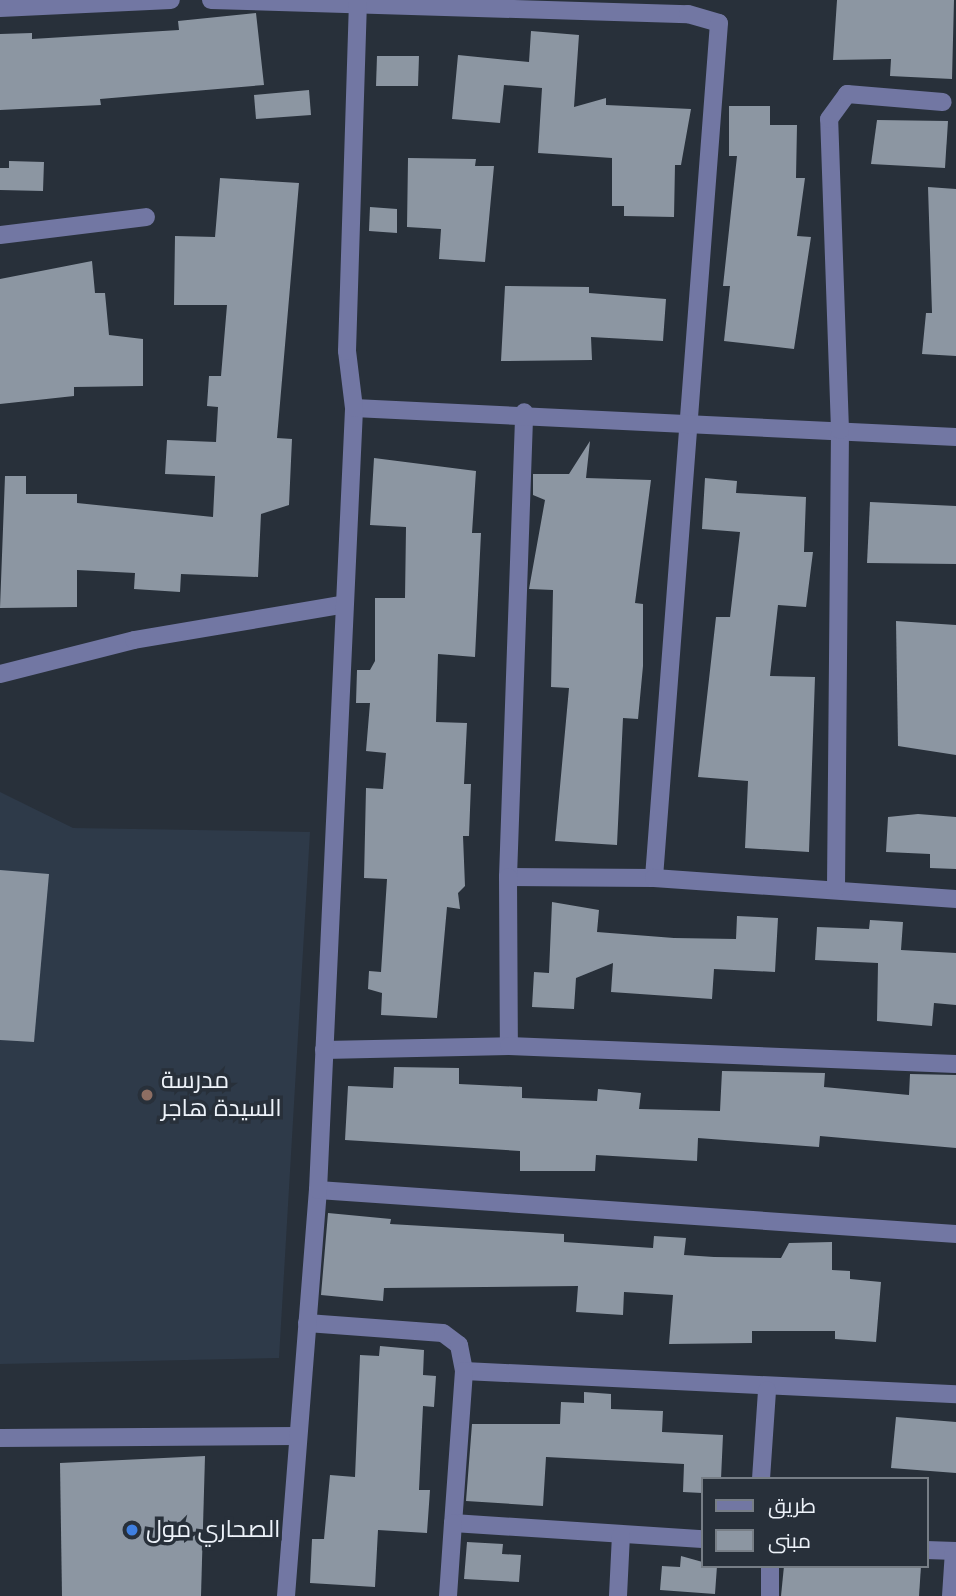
<!DOCTYPE html>
<html>
<head>
<meta charset="utf-8">
<style>
  body { margin:0 }
  #map { position:relative; width:956px; height:1596px; overflow:hidden; background:#28303a; font-family:"Fira Sans",Cairo,sans-serif }
  div>[style] { position:absolute }
  [style*='--x'] { left:calc(var(--x)*1px); top:calc(var(--y)*1px); width:calc(var(--w)*1px); rotate:calc(var(--a)*1deg) }
  .built>* { inset:0; background:#2e3a49 }
  .building>* { inset:0; background:#8c96a2 }
  .minor>* { height:18px; margin:-9px; padding:0 9px; transform-origin:9px; border-radius:9px; background:#7277a3 }
  .dots>* { width:19px; height:19px; translate:-50% -50%; box-sizing:border-box; border:4px solid #28303a; border-radius:50% }
  span { translate:-50% -50%; white-space:nowrap; text-align:center; line-height:1.15; -webkit-text-stroke:7px #28303a; paint-order:stroke }
  .poi-label { font-size:24px; color:#edf2f9 }
  .left { translate:0 -50%; text-align:left }
  .legend { position:absolute; left:701px; top:1477px; width:228px; height:91px; box-sizing:border-box; background:#28303a; border:2px solid #777e86; margin:0; padding:9px 12px; list-style:none; font-size:21px; color:#edf2f9 }
  .legend li { display:flex; align-items:center; gap:14px; height:35px }
  .legend b { width:35px; border:2px solid #777e86 }
</style>
</head>
<body>
<div id="map">
  <div class="built">
    <i style="clip-path:polygon(0 792px,73px 828px,310px 832px,279px 1358px,0 1364px)"></i>
  </div>
  <div class="building">
    <i style="clip-path:polygon(837px 0,954px 0,952px 79px,890px 76px,891px 59px,833px 60px)"></i>
    <i style="clip-path:polygon(256px 13px,264px 85px,100px 99px,101px 105px,0 110px,0 34px,32px 33px,32px 39px,179px 30px,178px 21px)"></i>
    <i style="clip-path:polygon(531px 31px,579px 35px,574px 107px,606px 98px,606px 105px,691px 109px,681px 165px,675px 165px,674px 217px,624px 216px,624px 206px,612px 206px,612px 158px,538px 153px,542px 88px,504px 85px,500px 123px,452px 119px,458px 55px,529px 62px)"></i>
    <i style="clip-path:polygon(377px 56px,419px 56px,418px 86px,376px 86px)"></i>
    <i style="clip-path:polygon(309px 90px,311px 115px,256px 119px,254px 95px)"></i>
    <i style="clip-path:polygon(729px 106px,770px 106px,770px 125px,797px 125px,796px 178px,805px 178px,797px 236px,811px 237px,794px 349px,724px 341px,730px 286px,723px 286px,737px 156px,729px 156px)"></i>
    <i style="clip-path:polygon(877px 120px,948px 121px,945px 168px,871px 164px)"></i>
    <i style="clip-path:polygon(408px 158px,476px 159px,475px 166px,494px 166px,485px 262px,439px 259px,441px 229px,407px 227px)"></i>
    <i style="clip-path:polygon(9px 161px,44px 162px,43px 191px,0 190px,0 168px,9px 168px)"></i>
    <i style="clip-path:polygon(220px 178px,299px 183px,277px 438px,292px 439px,289px 505px,261px 514px,258px 577px,181px 574px,180px 592px,134px 589px,135px 573px,77px 570px,77px 607px,0 608px,5px 476px,26px 476px,26px 494px,77px 494px,77px 503px,213px 517px,215px 476px,165px 474px,167px 440px,216px 442px,218px 407px,207px 406px,209px 376px,221px 376px,227px 305px,174px 305px,175px 236px,215px 237px)"></i>
    <i style="clip-path:polygon(928px 187px,956px 189px,956px 356px,922px 354px,926px 313px,932px 313px)"></i>
    <i style="clip-path:polygon(370px 207px,397px 209px,397px 233px,369px 231px)"></i>
    <i style="clip-path:polygon(92px 261px,95px 293px,105px 293px,109px 335px,143px 339px,143px 386px,74px 387px,74px 396px,0 404px,0 279px)"></i>
    <i style="clip-path:polygon(505px 286px,589px 287px,589px 293px,666px 299px,663px 341px,591px 337px,592px 360px,501px 361px)"></i>
    <i style="clip-path:polygon(590px 441px,586px 478px,651px 480px,635px 603px,643px 604px,643px 666px,638px 719px,623px 718px,617px 845px,555px 841px,569px 688px,551px 687px,553px 590px,529px 589px,545px 500px,533px 495px,533px 474px,569px 474px)"></i>
    <i style="clip-path:polygon(374px 458px,476px 471px,472px 533px,481px 533px,475px 657px,438px 654px,436px 722px,467px 723px,464px 784px,471px 784px,469px 836px,463px 836px,465px 886px,458px 893px,460px 909px,447px 907px,437px 1018px,381px 1015px,382px 993px,368px 989px,369px 971px,381px 972px,387px 879px,364px 878px,366px 788px,383px 789px,386px 753px,366px 751px,370px 703px,356px 703px,357px 670px,370px 670px,375px 661px,375px 598px,405px 598px,406px 527px,370px 525px)"></i>
    <i style="clip-path:polygon(705px 478px,737px 481px,736px 493px,806px 497px,804px 552px,813px 552px,806px 607px,778px 605px,770px 676px,815px 677px,809px 852px,745px 848px,748px 781px,698px 777px,716px 617px,730px 617px,740px 532px,702px 529px)"></i>
    <i style="clip-path:polygon(870px 502px,956px 506px,956px 564px,867px 563px)"></i>
    <i style="clip-path:polygon(896px 621px,956px 625px,956px 755px,898px 746px)"></i>
    <i style="clip-path:polygon(918px 814px,956px 817px,956px 869px,930px 868px,930px 854px,886px 852px,888px 817px)"></i>
    <i style="clip-path:polygon(0 870px,49px 874px,34px 1042px,0 1040px)"></i>
    <i style="clip-path:polygon(552px 902px,599px 910px,597px 932px,674px 938px,736px 939px,737px 916px,778px 918px,775px 972px,714px 969px,712px 999px,611px 992px,613px 963px,576px 978px,574px 1009px,532px 1007px,534px 972px,549px 973px)"></i>
    <i style="clip-path:polygon(870px 920px,903px 922px,901px 950px,956px 953px,956px 1005px,934px 1003px,932px 1026px,877px 1021px,878px 963px,815px 960px,817px 927px,869px 929px)"></i>
    <i style="clip-path:polygon(394px 1067px,459px 1068px,459px 1084px,522px 1087px,522px 1098px,597px 1101px,598px 1089px,641px 1093px,639px 1109px,720px 1111px,722px 1071px,825px 1073px,824px 1087px,909px 1095px,910px 1074px,956px 1075px,956px 1148px,820px 1136px,819px 1147px,698px 1138px,697px 1161px,596px 1155px,595px 1171px,520px 1171px,520px 1151px,345px 1140px,348px 1086px,393px 1088px)"></i>
    <i style="clip-path:polygon(328px 1213px,391px 1219px,390px 1224px,564px 1234px,564px 1242px,653px 1248px,654px 1236px,686px 1238px,684px 1255px,714px 1257px,781px 1258px,789px 1243px,832px 1242px,832px 1270px,850px 1271px,850px 1279px,881px 1282px,876px 1342px,835px 1339px,835px 1331px,752px 1331px,752px 1343px,669px 1344px,673px 1295px,624px 1292px,623px 1315px,576px 1312px,578px 1286px,384px 1288px,383px 1301px,321px 1295px)"></i>
    <i style="clip-path:polygon(380px 1346px,424px 1350px,423px 1375px,436px 1376px,434px 1407px,423px 1406px,419px 1490px,430px 1490px,427px 1533px,378px 1530px,375px 1587px,310px 1583px,312px 1539px,324px 1539px,330px 1475px,355px 1477px,360px 1355px,379px 1356px)"></i>
    <i style="clip-path:polygon(584px 1392px,611px 1394px,611px 1409px,663px 1411px,662px 1432px,723px 1435px,721px 1479px,702px 1479px,702px 1493px,683px 1492px,684px 1464px,546px 1457px,543px 1506px,466px 1501px,472px 1424px,560px 1424px,561px 1402px,584px 1403px)"></i>
    <i style="clip-path:polygon(896px 1417px,956px 1422px,956px 1473px,891px 1468px)"></i>
    <i style="clip-path:polygon(205px 1456px,201px 1596px,62px 1596px,60px 1463px)"></i>
    <i style="clip-path:polygon(467px 1542px,503px 1544px,502px 1554px,521px 1555px,519px 1582px,464px 1579px)"></i>
    <i style="clip-path:polygon(681px 1556px,717px 1566px,715px 1594px,660px 1590px,662px 1566px,680px 1567px)"></i>
    <i style="clip-path:polygon(784px 1566px,921px 1566px,919px 1596px,781px 1596px)"></i>
  </div>
  <div class="minor">
    <i style="--x:211;--y:0;--w:477;--a:1.7"></i>
    <i style="--x:688;--y:14;--w:32;--a:16"></i>
    <i style="--x:719;--y:23;--w:857;--a:94.35"></i>
    <i style="--x:654;--y:878;--w:146;--a:-179.6"></i>
    <i style="--x:508;--y:877;--w:465;--a:-88"></i>
    <i style="--x:0;--y:8;--w:171;--a:-2.7"></i>
    <i style="--x:0;--y:235;--w:147;--a:-7"></i>
    <i style="--x:354;--y:408;--w:603;--a:2.76"></i>
    <i style="--x:0;--y:674;--w:138;--a:-14.2"></i>
    <i style="--x:134;--y:640;--w:210;--a:-9.6"></i>
    <i style="--x:508;--y:877;--w:169;--a:89.7"></i>
    <i style="--x:654;--y:878;--w:303;--a:4"></i>
    <i style="--x:836;--y:888;--w:458;--a:-89.5"></i>
    <i style="--x:840;--y:430;--w:311;--a:-92"></i>
    <i style="--x:829;--y:119;--w:31;--a:-54"></i>
    <i style="--x:847;--y:94;--w:96;--a:4.8"></i>
    <i style="--x:324;--y:1050;--w:185;--a:-1.2"></i>
    <i style="--x:509;--y:1046;--w:447;--a:2.3"></i>
    <i style="--x:318;--y:1190;--w:640;--a:3.95"></i>
    <i style="--x:307;--y:1323;--w:136;--a:4.2"></i>
    <i style="--x:443;--y:1333;--w:20;--a:37"></i>
    <i style="--x:459;--y:1345;--w:26;--a:79"></i>
    <i style="--x:464;--y:1371;--w:493;--a:2.7"></i>
    <i style="--x:464;--y:1371;--w:152;--a:94.1"></i>
    <i style="--x:453;--y:1523;--w:250;--a:3.7"></i>
    <i style="--x:0;--y:1438;--w:297;--a:-0.4"></i>
    <i style="--x:761;--y:1479;--w:89;--a:-86.1"></i>
    <i style="--x:926;--y:1550;--w:30;--a:2"></i>
    <i style="--x:286;--y:1596;--w:407;--a:-85.5"></i>
    <i style="--x:318;--y:1190;--w:783;--a:-87.36"></i>
    <i style="--x:354;--y:408;--w:57;--a:-97"></i>
    <i style="--x:347;--y:351;--w:351;--a:-88.2"></i>
    <i style="--x:448;--y:1596;--w:73;--a:-86.1"></i>
    <i style="--x:618;--y:1596;--w:61;--a:-87.2"></i>
    <i style="--x:770;--y:1596;--w:30;--a:-90"></i>
    <i style="--x:951;--y:1596;--w:45;--a:-86.2"></i>
  </div>
  <div class="dots">
    <i style="left:147px;top:1095px;background:#8d6e63"></i>
    <i style="left:132px;top:1530px;background:#3f7fe0"></i>
  </div>
  <div class="poi-label">
    <span class="left" style="left:161px;top:1095px">مدرسة<br>السيدة هاجر</span>
    <span class="left" style="left:146px;top:1530px">الصحاري مول</span>
  </div>
  <ul class="legend">
  <li><b style="height:9px;background:#7277a3"></b>طريق</li>
  <li><b style="height:19px;background:#8c96a2"></b>مبنى</li>
  </ul>
</div>
</body>
</html>
